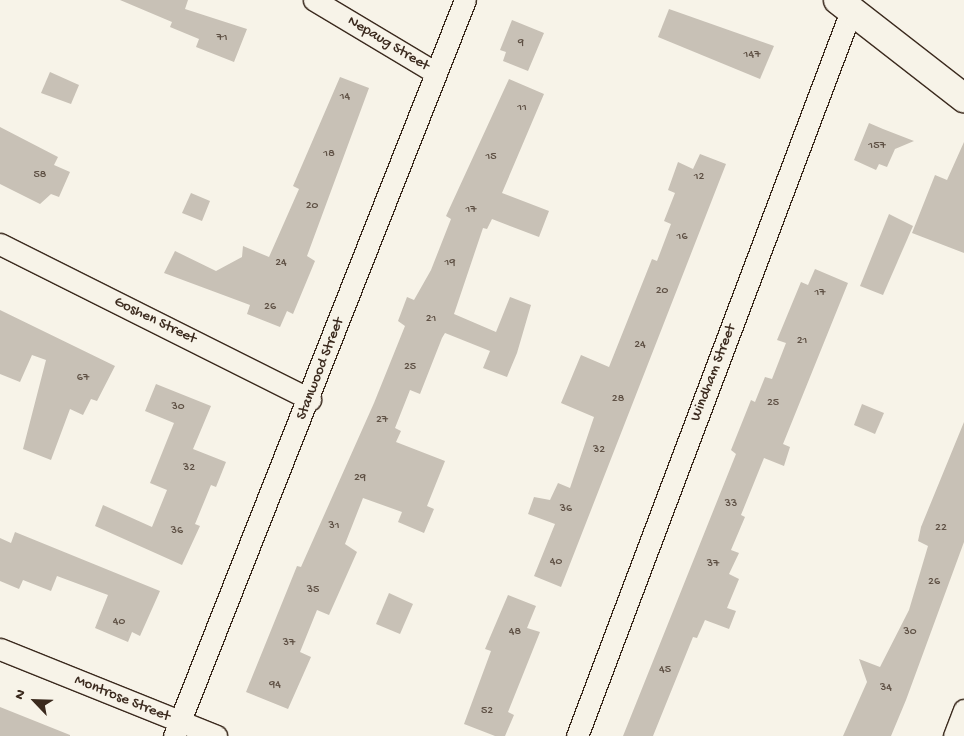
<!DOCTYPE html>
<html>
<head>
<meta charset="utf-8">
<style>
  body { margin:0 }
  #map { position:relative; width:964px; height:736px; overflow:hidden; background:#f7f3e8; font-family:"Gochi Hand",sans-serif }
  div>[style] { position:absolute }
  [style*='--x'] { left:calc(var(--x)*1px); top:calc(var(--y)*1px); width:calc(var(--w)*1px); rotate:calc(var(--a)*1deg) }
  .building>* { inset:0; background:#c8c1b6 }
  .roads { filter:drop-shadow(1px 0 #3b2a1e) drop-shadow(-1px 0 #3b2a1e) drop-shadow(0 1px #3b2a1e) drop-shadow(0 -1px #3b2a1e) }
  .minor>* { height:21px; margin:-10.5px; padding:0 10.5px; transform-origin:10.5px; border-radius:10.5px; background:#f7f3e8 }
  .secondary>* { height:28px; margin:-14px; padding:0 14px; transform-origin:14px; border-radius:14px; background:#f7f3e8 }
  span { translate:-50% -50%; white-space:nowrap; text-align:center; line-height:1.15; -webkit-text-stroke:4px #f7f3e8; paint-order:stroke }
  .number-label { font-size:12px; color:#5e5044 }
  .number-label span { -webkit-text-stroke-width:0 }
  .street-label { font-size:15px; color:#3b2a1e }
  .north { position:absolute; left:10px; top:676px; width:50px; height:50px; -webkit-text-stroke:4px #f7f3e8; paint-order:stroke; rotate:294deg; font-size:14px; font-weight:700; line-height:20px; text-align:center; color:#3b2a1e }
  .north::after { content:''; display:block; margin:auto; width:18px; height:22px; background:#3b2a1e; clip-path:polygon(50% 0,100% 100%,50% 72%,0 100%) }
</style>
</head>
<body>
<div id="map">
  <div class="building">
    <i style="clip-path:polygon(120px 0,188px 0,185px 9px,247px 29px,234px 62px,196px 47px,199px 39px,170px 27px,172px 22px)"></i>
    <i style="clip-path:polygon(669px 9px,774px 46px,760px 79px,658px 37px)"></i>
    <i style="clip-path:polygon(512px 20px,544px 33px,528px 71px,503px 61px,506px 52px,500px 50px)"></i>
    <i style="clip-path:polygon(50px 72px,79px 85px,71px 104px,41px 93px)"></i>
    <i style="clip-path:polygon(340px 77px,369px 88px,307px 256px,315px 261px,293px 314px,287px 311px,280px 327px,247px 314px,250px 305px,164px 273px,175px 251px,216px 271px,242px 257px,243px 246px,269px 257px,299px 189px,293px 186px)"></i>
    <i style="clip-path:polygon(509px 79px,544px 94px,502px 193px,549px 211px,539px 237px,492px 219px,487px 229px,483px 228px,454px 314px,496px 332px,510px 297px,531px 305px,517px 353px,507px 377px,483px 368px,490px 351px,445px 333px,442px 338px,420px 394px,410px 390px,395px 428px,401px 431px,396px 442px,445px 461px,427px 506px,434px 509px,424px 533px,398px 522px,402px 512px,363px 498px,345px 544px,357px 552px,329px 615px,317px 610px,300px 652px,311px 657px,288px 709px,246px 692px,297px 566px,301px 567px,374px 403px,405px 326px,398px 321px,407px 297px,414px 300px,431px 270px,451px 219px,446px 216px)"></i>
    <i style="clip-path:polygon(869px 123px,883px 129px,914px 141px,895px 149px,887px 167px,879px 164px,876px 170px,854px 160px)"></i>
    <i style="clip-path:polygon(0 127px,58px 157px,54px 165px,70px 172px,59px 197px,51px 194px,40px 204px,0 184px)"></i>
    <i style="clip-path:polygon(964px 142px,964px 253px,912px 233px,935px 175px,947px 180px)"></i>
    <i style="clip-path:polygon(700px 154px,726px 164px,561px 587px,534px 576px,555px 524px,528px 514px,534px 497px,550px 500px,558px 483px,570px 488px,594px 417px,561px 403px,581px 355px,609px 367px,652px 259px,657px 261px,671px 224px,664px 221px,675px 193px,668px 190px,678px 162px,693px 169px)"></i>
    <i style="clip-path:polygon(191px 193px,210px 201px,202px 221px,182px 213px)"></i>
    <i style="clip-path:polygon(889px 214px,913px 226px,883px 295px,860px 286px)"></i>
    <i style="clip-path:polygon(815px 269px,848px 283px,783px 444px,790px 447px,784px 466px,764px 458px,741px 515px,745px 517px,731px 550px,739px 553px,729px 574px,739px 579px,727px 608px,736px 611px,729px 629px,705px 620px,697px 638px,693px 637px,653px 736px,623px 736px,736px 454px,731px 450px,751px 400px,755px 402px,765px 377px,772px 379px,786px 343px,777px 340px,801px 282px,808px 285px)"></i>
    <i style="clip-path:polygon(0 310px,115px 366px,97px 401px,91px 399px,83px 415px,70px 409px,51px 460px,23px 449px,46px 360px,32px 355px,20px 382px,0 374px)"></i>
    <i style="clip-path:polygon(156px 384px,211px 406px,193px 449px,226px 462px,216px 487px,211px 485px,195px 524px,200px 526px,182px 565px,95px 526px,103px 505px,152px 527px,167px 490px,150px 483px,174px 423px,145px 411px)"></i>
    <i style="clip-path:polygon(862px 404px,884px 413px,875px 434px,854px 425px)"></i>
    <i style="clip-path:polygon(964px 422px,964px 542px,906px 700px,891px 736px,843px 736px,867px 682px,859px 659px,880px 667px,909px 610px,928px 546px,918px 541px,921px 527px)"></i>
    <i style="clip-path:polygon(15px 532px,160px 591px,140px 636px,132px 632px,128px 642px,95px 628px,108px 595px,57px 576px,51px 591px,23px 580px,19px 589px,0 581px,0 538px,11px 543px)"></i>
    <i style="clip-path:polygon(389px 593px,413px 604px,400px 634px,376px 624px)"></i>
    <i style="clip-path:polygon(508px 595px,536px 606px,527px 628px,540px 632px,508px 712px,514px 715px,505px 736px,495px 736px,464px 724px,491px 651px,485px 649px)"></i>
    <i style="clip-path:polygon(0 707px,70px 735px,70px 736px,0 736px)"></i>
  </div>
  <div class="roads">
    <div class="minor">
      <i style="--x:314;--y:0;--w:142;--a:30.9"></i>
      <i style="--x:0;--y:244;--w:347;--a:26.6"></i>
      <i style="--x:0;--y:649;--w:233;--a:21.9"></i>
      <i style="--x:174;--y:736;--w:791;--a:-68.43"></i>
      <i style="--x:577;--y:736;--w:775;--a:-69.3"></i>
      <i style="--x:954;--y:736;--w:28;--a:-69"></i>
    </div>
    <div class="secondary">
      <i style="--x:838;--y:0;--w:160;--a:37.9"></i>
    </div>
  </div>
  <div class="number-label">
    <span style="left:222px;top:39px">71</span>
    <span style="left:521px;top:44px">9</span>
    <span style="left:752px;top:56px">147</span>
    <span style="left:345px;top:98px">14</span>
    <span style="left:522px;top:109px">11</span>
    <span style="left:877px;top:147px">157</span>
    <span style="left:329px;top:155px">18</span>
    <span style="left:491px;top:158px">15</span>
    <span style="left:40px;top:176px">58</span>
    <span style="left:699px;top:178px">12</span>
    <span style="left:312px;top:207px">20</span>
    <span style="left:471px;top:211px">17</span>
    <span style="left:682px;top:238px">16</span>
    <span style="left:281px;top:264px">24</span>
    <span style="left:450px;top:264px">19</span>
    <span style="left:662px;top:292px">20</span>
    <span style="left:820px;top:294px">17</span>
    <span style="left:270px;top:308px">26</span>
    <span style="left:431px;top:320px">21</span>
    <span style="left:802px;top:342px">21</span>
    <span style="left:640px;top:346px">24</span>
    <span style="left:410px;top:368px">25</span>
    <span style="left:83px;top:379px">67</span>
    <span style="left:618px;top:400px">28</span>
    <span style="left:773px;top:404px">25</span>
    <span style="left:178px;top:408px">30</span>
    <span style="left:382px;top:421px">27</span>
    <span style="left:599px;top:451px">32</span>
    <span style="left:189px;top:469px">32</span>
    <span style="left:360px;top:479px">29</span>
    <span style="left:731px;top:505px">33</span>
    <span style="left:566px;top:510px">36</span>
    <span style="left:334px;top:527px">31</span>
    <span style="left:941px;top:529px">22</span>
    <span style="left:177px;top:532px">36</span>
    <span style="left:556px;top:563px">40</span>
    <span style="left:713px;top:565px">37</span>
    <span style="left:934px;top:583px">26</span>
    <span style="left:313px;top:591px">35</span>
    <span style="left:119px;top:623px">40</span>
    <span style="left:515px;top:633px">48</span>
    <span style="left:910px;top:633px">30</span>
    <span style="left:289px;top:644px">37</span>
    <span style="left:665px;top:671px">45</span>
    <span style="left:275px;top:686px">94</span>
    <span style="left:886px;top:689px">34</span>
    <span style="left:487px;top:712px">52</span>
  </div>
  <div class="street-label">
    <span style="left:388px;top:44px;rotate:31deg">Nepaug Street</span>
    <span style="left:155px;top:321px;rotate:26deg">Goshen Street</span>
    <span style="left:321px;top:369px;rotate:-69deg">Stanwood Street</span>
    <span style="left:714px;top:373px;rotate:-69deg">Windham Street</span>
    <span style="left:122px;top:699px;rotate:22deg">Montrose Street</span>
  </div>
  <div class="north">N</div>
</div>
</body>
</html>
